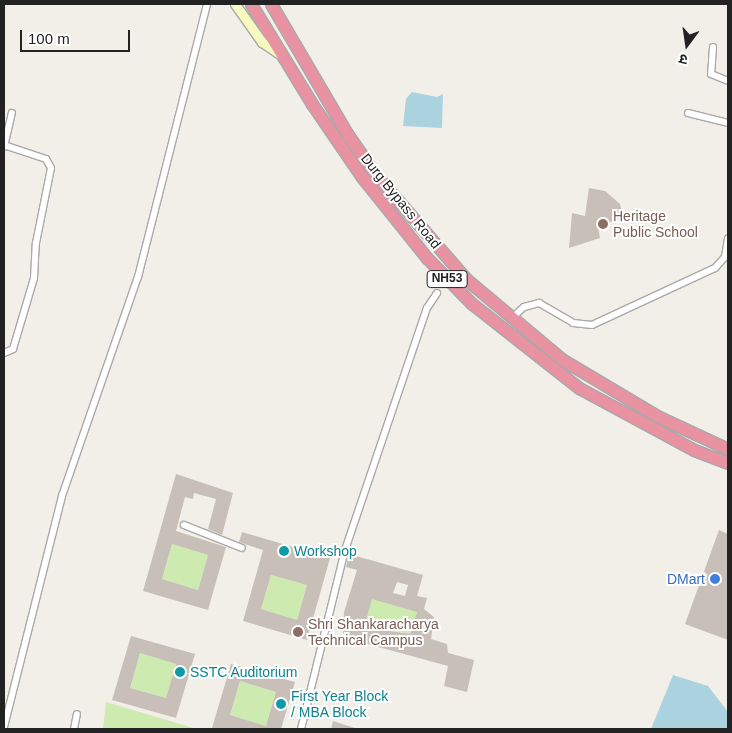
<!DOCTYPE html>
<html>
<head>
<meta charset="utf-8">
<style>
  body { margin:0 }
  #map { position:relative; width:732px; height:733px; overflow:hidden; background:#f2efe9; font-family:Arial,"Noto Sans Devanagari",sans-serif }
  div>[style] { position:absolute }
  [style*='--x'] { left:calc(var(--x)*1px); top:calc(var(--y)*1px); width:calc(var(--w)*1px); rotate:calc(var(--a)*1deg) }
  .grass>* { inset:0; background:#cdebb0 }
  .water>* { inset:0; background:#aad3df }
  .building>* { inset:0; background:#c7bfb8 }
  .roads { filter:drop-shadow(1px 0 #a9a9a9) drop-shadow(-1px 0 #a9a9a9) drop-shadow(0 1px #a9a9a9) drop-shadow(0 -1px #a9a9a9) }
  .street>* { height:6px; margin:-3px; padding:0 3px; transform-origin:3px; border-radius:3px; background:#fff }
  .secondary>* { height:9px; margin:-4.5px; padding:0 4.5px; transform-origin:4.5px; border-radius:4.5px; background:#f7fabf }
  .highway>* { height:11px; margin:-5.5px; padding:0 5.5px; transform-origin:5.5px; border-radius:5.5px; background:#e892a2 }
  .dots>* { width:14px; height:14px; translate:-50% -50%; box-sizing:border-box; border:2px solid #fff; border-radius:50% }
  span { translate:-50% -50%; white-space:nowrap; text-align:center; line-height:1.15; -webkit-text-stroke:4px #fff; paint-order:stroke }
  .shield-label span { padding:1px 4px; background:#fff; border:1px solid; border-radius:4px; -webkit-text-stroke-width:0 }
  .shield-label { font-size:12px; color:#222; font-weight:700 }
  .street-label { font-size:14px; color:#222 }
  .education-label { font-size:14px; color:#785e54 }
  .left { translate:0 -50%; text-align:left }
  .culture-label { font-size:14px; color:#0d838f }
  .shop-label { font-size:14px; color:#366cbe }
  .right { translate:-100% -50%; text-align:right }
  .frame { position:absolute; inset:0; border:5px solid #222; pointer-events:none }
  .north { position:absolute; left:662px; top:20px; width:50px; height:50px; -webkit-text-stroke:4px #fff; paint-order:stroke; rotate:194deg; font-size:14px; font-weight:700; line-height:20px; text-align:center; color:#222 }
  .north::after { content:''; display:block; margin:auto; width:18px; height:22px; background:#222; clip-path:polygon(50% 0,100% 100%,50% 72%,0 100%) }
  .scale { position:absolute; left:20px; top:30px; width:110px; height:22px; box-sizing:border-box; border:2px solid #222; border-top:0; padding-left:6px; font-size:15px; line-height:18px; white-space:nowrap; color:#222; -webkit-text-stroke:4px #fff; paint-order:stroke }
</style>
</head>
<body>
<div id="map">
  <div class="grass">
    <i style="clip-path:polygon(172px 544px,208px 555px,198px 590px,162px 579px)"></i>
    <i style="clip-path:polygon(271px 575px,307px 585px,297px 620px,261px 609px)"></i>
    <i style="clip-path:polygon(370px 598px,411px 610px,418px 609px,409px 639px,402px 637px,403px 632px,377px 629px,379px 624px,371px 625px,362px 618px)"></i>
    <i style="clip-path:polygon(140px 653px,176px 664px,166px 698px,130px 688px)"></i>
    <i style="clip-path:polygon(240px 681px,276px 692px,266px 726px,230px 715px)"></i>
    <i style="clip-path:polygon(106px 702px,116px 705px,197px 729px,103px 729px)"></i>
  </div>
  <div class="water">
    <i style="clip-path:polygon(412px 92px,437px 97px,443px 94px,442px 128px,403px 126px,406px 99px)"></i>
    <i style="clip-path:polygon(673px 675px,708px 686px,728px 712px,728px 729px,651px 729px)"></i>
  </div>
  <div class="building">
    <i style="clip-path:polygon(589px 188px,605px 191px,620px 204px,623px 217px,598px 227px,600px 238px,569px 248px,572px 213px,585px 216px)"></i>
    <i style="clip-path:polygon(evenodd,176px 474px,233px 493px,222px 535px,208px 529px,216px 499px,194px 493px,193px 499px,185px 497px,176px 531px,226px 547px,208px 610px,143px 591px,176px 474px,172px 544px,208px 555px,198px 590px,162px 579px,172px 544px)"></i>
    <i style="clip-path:polygon(719px 530px,728px 534px,728px 640px,685px 624px)"></i>
    <i style="clip-path:polygon(evenodd,242px 532px,330px 558px,307px 640px,243px 621px,263px 550px,239px 542px,242px 532px,271px 575px,307px 585px,297px 620px,261px 609px,271px 575px)"></i>
    <i style="clip-path:polygon(evenodd,349px 554px,423px 575px,417px 596px,427px 598px,424px 609px,434px 617px,431px 639px,447px 644px,448px 653px,474px 660px,467px 692px,444px 686px,448px 666px,353px 640px,343px 633px,344px 612px,357px 570px,346px 567px,349px 554px,397px 582px,408px 585px,405px 596px,393px 593px,397px 582px,349px 554px,372px 599px,417px 612px,410px 634px,377px 629px,379px 624px,366px 620px,372px 599px)"></i>
    <i style="clip-path:polygon(evenodd,131px 636px,195px 654px,176px 718px,112px 700px,131px 636px,140px 653px,176px 664px,166px 698px,130px 688px,140px 653px)"></i>
    <i style="clip-path:polygon(evenodd,231px 664px,295px 682px,281px 729px,212px 728px,231px 664px,240px 681px,276px 692px,266px 726px,230px 715px,240px 681px)"></i>
    <i style="clip-path:polygon(333px 721px,355px 728px,355px 729px,331px 729px)"></i>
  </div>
  <div class="roads">
    <div class="street">
      <i style="--x:713;--y:47;--w:27;--a:94"></i>
      <i style="--x:711;--y:74;--w:18;--a:22"></i>
      <i style="--x:688;--y:113;--w:41;--a:14"></i>
      <i style="--x:4;--y:147;--w:35;--a:-77"></i>
      <i style="--x:512;--y:318;--w:16;--a:-43"></i>
      <i style="--x:524;--y:307;--w:16;--a:-15"></i>
      <i style="--x:539;--y:303;--w:39;--a:30"></i>
      <i style="--x:573;--y:323;--w:19;--a:6"></i>
      <i style="--x:592;--y:325;--w:136;--a:-24.9"></i>
      <i style="--x:715;--y:268;--w:15;--a:-48"></i>
      <i style="--x:725;--y:257;--w:19;--a:-81"></i>
      <i style="--x:4;--y:353;--w:10;--a:-24"></i>
      <i style="--x:13;--y:349;--w:74;--a:-73.5"></i>
      <i style="--x:34;--y:278;--w:35;--a:-87"></i>
      <i style="--x:36;--y:243;--w:76;--a:-78.7"></i>
      <i style="--x:51;--y:168;--w:10;--a:-119"></i>
      <i style="--x:46;--y:159;--w:44;--a:-161.6"></i>
      <i style="--x:184;--y:525;--w:62;--a:21.6"></i>
      <i style="--x:4;--y:727;--w:238;--a:-75.9"></i>
      <i style="--x:62;--y:496;--w:232;--a:-70.9"></i>
      <i style="--x:138;--y:277;--w:282;--a:-75.8"></i>
      <i style="--x:74;--y:729;--w:15;--a:-79"></i>
      <i style="--x:301;--y:729;--w:184;--a:-76.2"></i>
      <i style="--x:345;--y:550;--w:256;--a:-71.3"></i>
      <i style="--x:427;--y:308;--w:18;--a:-56"></i>
    </div>
    <div class="secondary">
      <i style="--x:235;--y:4;--w:47;--a:54.6"></i>
      <i style="--x:262;--y:42;--w:25;--a:34"></i>
    </div>
    <div class="highway">
      <i style="--x:251;--y:4;--w:117;--a:58.6"></i>
      <i style="--x:312;--y:104;--w:88;--a:55.6"></i>
      <i style="--x:362;--y:177;--w:104;--a:51.3"></i>
      <i style="--x:427;--y:258;--w:63;--a:45.6"></i>
      <i style="--x:471;--y:303;--w:137;--a:38.2"></i>
      <i style="--x:579;--y:388;--w:131;--a:28.3"></i>
      <i style="--x:694;--y:450;--w:36;--a:21"></i>
      <i style="--x:271;--y:4;--w:152;--a:59.6"></i>
      <i style="--x:348;--y:135;--w:47;--a:55.3"></i>
      <i style="--x:375;--y:174;--w:139;--a:49.1"></i>
      <i style="--x:466;--y:279;--w:126;--a:39.9"></i>
      <i style="--x:563;--y:360;--w:112;--a:30.7"></i>
      <i style="--x:659;--y:417;--w:76;--a:24.9"></i>
    </div>
  </div>
  <div class="dots">
    <i style="left:603px;top:224px;background:#8d6e63"></i>
    <i style="left:284px;top:551px;background:#0f9aa8"></i>
    <i style="left:715px;top:579px;background:#3f7fe0"></i>
    <i style="left:298px;top:632px;background:#8d6e63"></i>
    <i style="left:180px;top:672px;background:#0f9aa8"></i>
    <i style="left:281px;top:704px;background:#0f9aa8"></i>
  </div>
  <div class="shield-label">
    <span style="left:447px;top:279px">NH53</span>
  </div>
  <div class="street-label">
    <span style="left:401px;top:201px;rotate:51deg">Durg Bypass Road</span>
  </div>
  <div class="education-label">
    <span class="left" style="left:613px;top:224px">Heritage<br>Public School</span>
    <span class="left" style="left:308px;top:632px">Shri Shankaracharya<br>Technical Campus</span>
  </div>
  <div class="culture-label">
    <span class="left" style="left:294px;top:551px">Workshop</span>
    <span class="left" style="left:190px;top:672px">SSTC Auditorium</span>
    <span class="left" style="left:291px;top:704px">First Year Block<br>/ MBA Block</span>
  </div>
  <div class="shop-label">
    <span class="right" style="left:705px;top:579px">DMart</span>
  </div>
  <div class="frame"></div>
  <div class="north">उ</div>
  <div class="scale">100 m</div>
</div>
</body>
</html>
